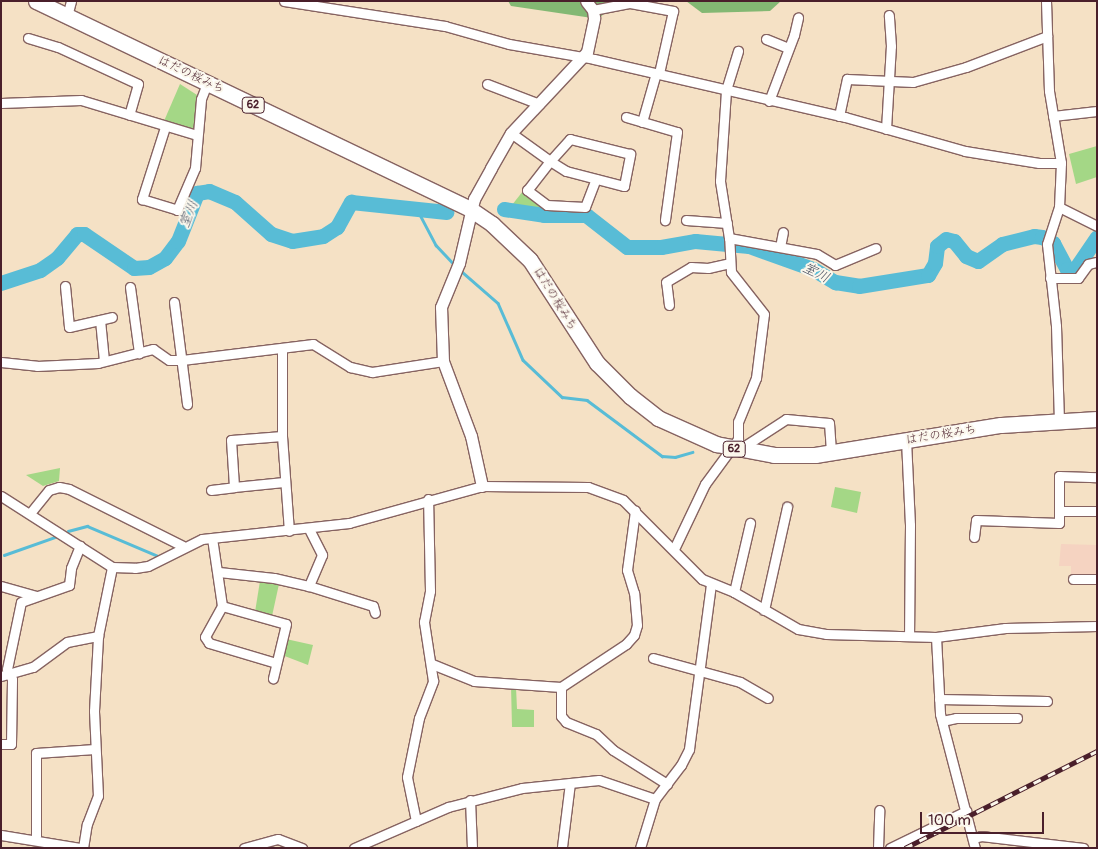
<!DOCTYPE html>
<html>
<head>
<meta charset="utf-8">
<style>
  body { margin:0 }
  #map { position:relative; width:1098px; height:849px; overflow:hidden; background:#f5e1c5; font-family:Pangolin,"Klee One",sans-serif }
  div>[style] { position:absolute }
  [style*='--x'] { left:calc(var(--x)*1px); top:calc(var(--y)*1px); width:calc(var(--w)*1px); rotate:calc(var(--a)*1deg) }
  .built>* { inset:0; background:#f5d3c1 }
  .green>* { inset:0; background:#a4d786 }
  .forest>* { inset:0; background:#83b873 }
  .stream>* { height:2.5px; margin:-1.25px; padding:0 1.25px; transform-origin:1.25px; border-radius:1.25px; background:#58bcd6 }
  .river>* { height:15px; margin:-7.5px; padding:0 7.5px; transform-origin:7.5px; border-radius:7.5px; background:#58bcd6 }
  .roads { filter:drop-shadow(1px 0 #866361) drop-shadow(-1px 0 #866361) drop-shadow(0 1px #866361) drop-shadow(0 -1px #866361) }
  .minor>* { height:9px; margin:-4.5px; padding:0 4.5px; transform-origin:4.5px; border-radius:4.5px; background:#fff }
  .tertiary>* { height:11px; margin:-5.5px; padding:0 5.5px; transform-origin:5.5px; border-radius:5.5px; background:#fff }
  .primary>* { height:15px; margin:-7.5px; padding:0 7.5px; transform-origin:7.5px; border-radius:7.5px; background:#fff }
  .rail>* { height:4.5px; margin-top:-2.25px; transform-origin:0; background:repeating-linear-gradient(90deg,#fbf7ec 0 8px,#4a1f2b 0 16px); box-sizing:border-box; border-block:1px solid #4a1f2b }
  span { translate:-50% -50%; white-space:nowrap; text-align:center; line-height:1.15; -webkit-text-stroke:4px #fbf7ec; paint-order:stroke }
  .shield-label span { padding:1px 4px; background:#fbf7ec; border:1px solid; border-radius:4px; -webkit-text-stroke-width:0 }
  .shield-label { font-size:11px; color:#4a1f2b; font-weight:700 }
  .street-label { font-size:12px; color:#4a1f2b }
  .water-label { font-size:14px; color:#4f5667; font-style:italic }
  .frame { position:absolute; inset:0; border:2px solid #4a1f2b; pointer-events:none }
  .scale { position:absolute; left:920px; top:812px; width:124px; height:22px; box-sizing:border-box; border:2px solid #4a1f2b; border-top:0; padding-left:6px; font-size:15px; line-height:18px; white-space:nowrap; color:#4a1f2b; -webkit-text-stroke:4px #fbf7ec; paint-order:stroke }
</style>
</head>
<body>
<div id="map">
  <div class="built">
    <i style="clip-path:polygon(1061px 544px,1097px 545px,1097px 576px,1071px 576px,1071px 566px,1059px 566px)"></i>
  </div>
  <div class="green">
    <i style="clip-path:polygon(180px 84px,197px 95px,194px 127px,191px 129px,164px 121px)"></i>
    <i style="clip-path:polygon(1097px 146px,1097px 177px,1076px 184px,1069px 154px)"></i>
    <i style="clip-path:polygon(523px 191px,542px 208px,512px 205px)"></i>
    <i style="clip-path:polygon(60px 468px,59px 481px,43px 486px,26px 475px)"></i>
    <i style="clip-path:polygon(835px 487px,861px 492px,857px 513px,831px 507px)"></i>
    <i style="clip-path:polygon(260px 581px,279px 584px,272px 616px,255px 612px)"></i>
    <i style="clip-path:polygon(286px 639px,313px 645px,308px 665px,282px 655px)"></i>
    <i style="clip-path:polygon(511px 686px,516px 687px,517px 709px,534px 710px,534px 727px,512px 727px)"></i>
  </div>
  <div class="forest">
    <i style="clip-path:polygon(508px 1px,615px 1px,599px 19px,511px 6px)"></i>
    <i style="clip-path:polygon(686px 1px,781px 1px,770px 11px,702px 13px)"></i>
  </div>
  <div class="stream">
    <i style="--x:417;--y:209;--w:41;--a:62.2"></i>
    <i style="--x:436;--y:245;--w:26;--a:47"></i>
    <i style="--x:460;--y:270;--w:50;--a:41"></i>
    <i style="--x:498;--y:303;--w:62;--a:66.3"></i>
    <i style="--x:523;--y:360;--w:54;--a:43.5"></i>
    <i style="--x:562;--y:397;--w:25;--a:7"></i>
    <i style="--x:587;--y:400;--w:94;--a:36.7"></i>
    <i style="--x:662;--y:456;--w:13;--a:4"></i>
    <i style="--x:675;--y:457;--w:18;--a:-16"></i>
    <i style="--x:68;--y:531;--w:20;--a:-15"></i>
    <i style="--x:87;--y:526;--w:77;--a:22.9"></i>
    <i style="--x:4;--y:555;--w:57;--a:-19.4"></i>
  </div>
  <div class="river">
    <i style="--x:504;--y:209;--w:40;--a:8.5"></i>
    <i style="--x:544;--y:215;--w:42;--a:0"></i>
    <i style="--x:586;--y:215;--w:52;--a:38"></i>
    <i style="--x:627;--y:247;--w:34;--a:0"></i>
    <i style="--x:661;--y:247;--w:35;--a:-10"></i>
    <i style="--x:695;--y:241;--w:54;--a:5.3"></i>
    <i style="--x:749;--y:246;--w:68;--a:19.8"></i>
    <i style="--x:813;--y:269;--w:26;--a:31"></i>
    <i style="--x:835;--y:282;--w:24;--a:9"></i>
    <i style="--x:859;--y:286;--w:70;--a:-9.1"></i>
    <i style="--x:928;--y:275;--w:14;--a:-60"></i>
    <i style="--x:935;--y:263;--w:17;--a:-83"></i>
    <i style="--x:937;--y:246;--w:11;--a:-38"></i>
    <i style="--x:946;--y:239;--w:8;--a:14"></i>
    <i style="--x:954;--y:241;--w:19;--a:51"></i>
    <i style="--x:966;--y:256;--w:13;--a:23"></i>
    <i style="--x:978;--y:261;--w:29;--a:-35"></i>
    <i style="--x:1002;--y:244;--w:33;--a:-14"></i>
    <i style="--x:1034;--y:236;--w:8;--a:7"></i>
    <i style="--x:1042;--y:237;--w:13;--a:29"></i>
    <i style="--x:1053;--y:243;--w:30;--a:62"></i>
    <i style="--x:1067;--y:269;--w:7;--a:27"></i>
    <i style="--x:1073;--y:272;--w:42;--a:-55.6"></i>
    <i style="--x:1;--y:283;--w:41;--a:-18.4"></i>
    <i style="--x:40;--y:270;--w:21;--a:-35"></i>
    <i style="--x:57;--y:258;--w:31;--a:-50"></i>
    <i style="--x:77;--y:234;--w:7;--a:0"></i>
    <i style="--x:84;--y:234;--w:60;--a:34.2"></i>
    <i style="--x:134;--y:268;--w:15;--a:-4"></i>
    <i style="--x:149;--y:267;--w:18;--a:-29"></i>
    <i style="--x:165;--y:258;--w:21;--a:-53"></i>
    <i style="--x:178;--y:241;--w:52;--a:-68.4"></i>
    <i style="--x:197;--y:193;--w:12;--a:-9"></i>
    <i style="--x:209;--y:191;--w:28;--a:23"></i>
    <i style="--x:235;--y:202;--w:48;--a:41.6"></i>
    <i style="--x:271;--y:234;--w:22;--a:18"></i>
    <i style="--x:292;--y:241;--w:31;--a:-9"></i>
    <i style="--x:323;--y:236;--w:17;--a:-33"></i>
    <i style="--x:337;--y:227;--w:29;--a:-61"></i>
    <i style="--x:351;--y:202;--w:96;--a:6"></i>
  </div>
  <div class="roads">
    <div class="minor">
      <i style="--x:284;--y:1;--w:163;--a:8.8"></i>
      <i style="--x:445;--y:26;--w:66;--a:15.7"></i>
      <i style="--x:509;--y:44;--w:86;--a:10"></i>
      <i style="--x:594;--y:59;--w:258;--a:13"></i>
      <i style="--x:845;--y:117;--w:125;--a:15.8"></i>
      <i style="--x:965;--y:151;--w:75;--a:9.2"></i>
      <i style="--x:1039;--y:163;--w:22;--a:0"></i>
      <i style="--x:1061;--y:163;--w:44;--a:92.6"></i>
      <i style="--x:1059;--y:207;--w:39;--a:108"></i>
      <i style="--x:1047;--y:244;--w:82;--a:83.7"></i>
      <i style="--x:1056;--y:326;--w:94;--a:88.2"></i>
      <i style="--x:1046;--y:1;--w:90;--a:88.1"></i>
      <i style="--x:1049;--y:91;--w:73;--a:80.5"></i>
      <i style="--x:593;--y:10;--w:38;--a:-11"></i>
      <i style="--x:630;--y:3;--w:44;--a:10.5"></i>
      <i style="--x:673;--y:11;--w:64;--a:102.7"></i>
      <i style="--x:67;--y:16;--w:16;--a:-75"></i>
      <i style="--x:28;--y:38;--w:31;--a:17"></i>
      <i style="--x:58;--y:47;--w:88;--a:24.8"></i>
      <i style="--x:138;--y:84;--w:32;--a:106"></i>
      <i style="--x:766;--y:39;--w:24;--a:22"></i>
      <i style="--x:487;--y:84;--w:56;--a:21"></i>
      <i style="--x:769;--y:101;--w:71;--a:-69.3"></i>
      <i style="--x:794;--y:35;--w:18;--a:-77"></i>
      <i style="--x:1;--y:103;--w:80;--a:-2.1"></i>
      <i style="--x:81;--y:100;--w:121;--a:16.8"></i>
      <i style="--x:839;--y:116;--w:38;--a:-78"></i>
      <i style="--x:847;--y:79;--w:66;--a:2.6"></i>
      <i style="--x:913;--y:82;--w:55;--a:-15.8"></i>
      <i style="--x:966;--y:67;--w:87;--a:-20.9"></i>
      <i style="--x:1053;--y:116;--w:44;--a:-6.5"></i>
      <i style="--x:626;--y:117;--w:53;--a:16.4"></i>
      <i style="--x:677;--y:132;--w:89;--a:97.8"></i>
      <i style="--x:642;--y:122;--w:51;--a:-74.1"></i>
      <i style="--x:165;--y:127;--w:76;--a:107.7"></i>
      <i style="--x:142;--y:199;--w:37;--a:17"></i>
      <i style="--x:177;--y:210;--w:46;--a:-66.8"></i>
      <i style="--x:195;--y:168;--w:69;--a:-85"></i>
      <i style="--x:201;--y:99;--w:17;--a:-69"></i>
      <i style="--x:886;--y:129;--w:83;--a:-86.6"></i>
      <i style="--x:891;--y:46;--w:31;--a:-94"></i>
      <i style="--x:511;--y:133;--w:48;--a:35.7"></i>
      <i style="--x:550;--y:161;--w:19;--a:32"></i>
      <i style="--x:566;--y:171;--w:60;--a:14.5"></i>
      <i style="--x:624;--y:186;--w:33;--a:-79"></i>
      <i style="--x:630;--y:154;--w:62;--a:-166"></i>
      <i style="--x:570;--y:139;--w:30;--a:132"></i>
      <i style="--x:550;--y:161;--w:37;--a:128"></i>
      <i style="--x:527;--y:190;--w:25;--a:37"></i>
      <i style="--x:547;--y:205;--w:38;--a:3"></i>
      <i style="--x:585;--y:207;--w:30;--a:-69"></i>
      <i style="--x:1059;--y:207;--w:42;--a:26.6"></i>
      <i style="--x:686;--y:220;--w:41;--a:4.2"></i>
      <i style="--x:729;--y:238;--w:89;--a:10.3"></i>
      <i style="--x:817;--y:254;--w:21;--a:31"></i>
      <i style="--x:835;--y:265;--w:44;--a:-22.5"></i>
      <i style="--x:780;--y:247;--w:15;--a:-79"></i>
      <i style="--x:1050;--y:278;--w:28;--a:0"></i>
      <i style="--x:1078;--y:278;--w:17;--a:-54"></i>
      <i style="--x:1088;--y:264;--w:9;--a:-13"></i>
      <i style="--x:65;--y:286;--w:41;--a:84.4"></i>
      <i style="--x:69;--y:327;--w:44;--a:-13.1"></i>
      <i style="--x:130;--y:287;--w:67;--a:82.2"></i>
      <i style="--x:174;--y:302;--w:103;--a:82.7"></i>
      <i style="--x:669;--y:305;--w:23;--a:-97"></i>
      <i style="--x:666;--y:282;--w:29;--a:-31"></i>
      <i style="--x:691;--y:267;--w:17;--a:3"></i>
      <i style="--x:708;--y:268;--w:22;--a:-13"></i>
      <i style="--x:100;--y:320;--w:41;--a:84.4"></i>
      <i style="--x:282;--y:349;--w:87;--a:90"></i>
      <i style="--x:282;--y:436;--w:95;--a:85.8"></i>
      <i style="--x:1;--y:362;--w:36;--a:6"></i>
      <i style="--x:37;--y:366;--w:61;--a:-2.8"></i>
      <i style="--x:98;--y:363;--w:57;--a:-14.3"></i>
      <i style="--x:153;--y:349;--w:19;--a:35"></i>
      <i style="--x:169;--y:360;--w:13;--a:0"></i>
      <i style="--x:182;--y:360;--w:132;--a:-7"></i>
      <i style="--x:313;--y:344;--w:44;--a:31.9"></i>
      <i style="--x:350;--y:367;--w:23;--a:13"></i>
      <i style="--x:372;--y:372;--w:72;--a:-8.8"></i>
      <i style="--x:282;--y:436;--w:51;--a:175.5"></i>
      <i style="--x:231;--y:440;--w:47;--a:86.3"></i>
      <i style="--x:234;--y:487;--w:50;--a:-5.7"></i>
      <i style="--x:906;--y:440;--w:85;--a:87.3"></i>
      <i style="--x:910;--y:525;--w:109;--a:90.5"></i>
      <i style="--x:740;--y:449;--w:55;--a:-33.1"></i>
      <i style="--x:786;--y:419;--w:43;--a:5.3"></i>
      <i style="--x:829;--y:423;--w:30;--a:86"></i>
      <i style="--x:211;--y:490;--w:23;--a:-7"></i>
      <i style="--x:1;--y:496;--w:132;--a:32.6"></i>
      <i style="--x:112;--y:567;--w:23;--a:2"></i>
      <i style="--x:135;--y:568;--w:13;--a:-9"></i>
      <i style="--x:148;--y:566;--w:60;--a:-26.6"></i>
      <i style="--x:202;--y:539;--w:148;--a:-6.2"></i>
      <i style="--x:349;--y:523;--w:138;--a:-15.5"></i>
      <i style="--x:482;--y:486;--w:106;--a:0.5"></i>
      <i style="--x:588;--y:487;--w:37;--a:20"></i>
      <i style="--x:623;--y:500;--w:112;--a:45"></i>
      <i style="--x:702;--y:579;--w:35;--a:22"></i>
      <i style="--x:734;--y:592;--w:74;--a:30"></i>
      <i style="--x:798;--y:629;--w:28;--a:10"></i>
      <i style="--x:826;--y:634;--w:110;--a:1.6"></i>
      <i style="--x:936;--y:637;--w:70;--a:-7.4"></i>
      <i style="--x:1005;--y:628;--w:92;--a:-1.2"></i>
      <i style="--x:1060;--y:511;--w:37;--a:0"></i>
      <i style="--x:31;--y:512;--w:28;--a:-51"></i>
      <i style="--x:49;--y:490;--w:10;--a:-17"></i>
      <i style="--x:59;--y:487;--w:10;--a:11"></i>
      <i style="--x:69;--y:489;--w:127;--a:26.6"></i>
      <i style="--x:309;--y:529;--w:29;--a:63"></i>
      <i style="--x:322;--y:555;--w:34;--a:113"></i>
      <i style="--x:974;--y:537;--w:17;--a:-83"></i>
      <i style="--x:976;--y:520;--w:83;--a:2.1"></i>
      <i style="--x:1059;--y:523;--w:47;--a:-90"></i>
      <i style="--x:1059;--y:476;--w:38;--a:2"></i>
      <i style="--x:212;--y:538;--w:69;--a:81.6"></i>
      <i style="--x:222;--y:606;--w:66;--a:15.7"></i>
      <i style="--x:286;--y:624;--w:56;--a:103.5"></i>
      <i style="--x:674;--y:549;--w:72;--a:-64.5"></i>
      <i style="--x:705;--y:484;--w:56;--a:-53.7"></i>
      <i style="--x:738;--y:439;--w:17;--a:-90"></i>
      <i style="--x:738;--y:422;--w:48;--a:-67.8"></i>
      <i style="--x:756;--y:378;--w:64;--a:-82.9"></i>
      <i style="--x:764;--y:314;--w:53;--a:-128.2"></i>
      <i style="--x:731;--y:272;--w:34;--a:-93"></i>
      <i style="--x:729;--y:238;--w:58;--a:-99"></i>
      <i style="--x:720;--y:181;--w:91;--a:-86.2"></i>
      <i style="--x:726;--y:90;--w:41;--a:-72.9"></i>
      <i style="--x:219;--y:572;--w:55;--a:6.2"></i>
      <i style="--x:274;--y:578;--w:36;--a:13"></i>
      <i style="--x:309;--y:586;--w:67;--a:17.4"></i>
      <i style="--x:373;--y:606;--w:7;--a:74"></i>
      <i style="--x:1073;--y:579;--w:24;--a:0"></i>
      <i style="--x:1;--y:586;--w:36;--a:16"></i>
      <i style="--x:734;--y:592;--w:71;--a:-76.9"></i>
      <i style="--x:222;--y:606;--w:35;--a:119"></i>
      <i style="--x:205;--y:637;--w:7;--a:56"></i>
      <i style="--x:209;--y:643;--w:70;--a:16.6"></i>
      <i style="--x:764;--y:610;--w:106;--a:-77.4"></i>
      <i style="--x:936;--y:637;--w:77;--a:87"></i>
      <i style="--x:940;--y:714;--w:138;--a:75.4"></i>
      <i style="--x:653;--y:658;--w:90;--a:15.4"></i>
      <i style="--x:740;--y:682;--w:32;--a:30"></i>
      <i style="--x:432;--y:664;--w:45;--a:22"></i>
      <i style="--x:474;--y:681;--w:87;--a:3.9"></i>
      <i style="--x:561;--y:687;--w:78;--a:-33.5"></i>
      <i style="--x:626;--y:644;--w:12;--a:-48"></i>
      <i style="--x:634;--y:635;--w:10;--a:-73"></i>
      <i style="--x:637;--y:625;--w:32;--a:-95"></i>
      <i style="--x:634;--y:593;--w:24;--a:-107"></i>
      <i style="--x:627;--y:570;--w:60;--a:-82.3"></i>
      <i style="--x:1;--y:676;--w:33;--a:-16"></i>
      <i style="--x:33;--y:667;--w:42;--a:-36.3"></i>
      <i style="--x:67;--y:642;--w:32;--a:-11"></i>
      <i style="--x:561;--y:687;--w:29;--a:90"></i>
      <i style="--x:561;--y:716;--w:8;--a:50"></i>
      <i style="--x:566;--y:722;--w:32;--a:22"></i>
      <i style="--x:596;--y:734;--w:23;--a:43"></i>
      <i style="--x:613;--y:750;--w:64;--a:32.2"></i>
      <i style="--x:939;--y:699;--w:108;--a:1.1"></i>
      <i style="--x:942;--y:721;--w:14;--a:-12"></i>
      <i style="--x:956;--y:718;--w:61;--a:0"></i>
      <i style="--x:1;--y:744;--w:10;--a:0"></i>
      <i style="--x:11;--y:744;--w:65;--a:-89.1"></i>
      <i style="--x:12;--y:679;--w:11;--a:-117"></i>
      <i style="--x:7;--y:669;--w:68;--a:-78.2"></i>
      <i style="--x:21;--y:602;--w:51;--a:-19.5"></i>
      <i style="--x:69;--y:585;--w:17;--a:-83"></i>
      <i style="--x:71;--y:568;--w:24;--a:-68"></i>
      <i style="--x:470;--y:800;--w:48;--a:87.6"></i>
      <i style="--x:416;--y:821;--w:45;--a:-101.6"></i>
      <i style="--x:407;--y:777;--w:60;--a:-78.5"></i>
      <i style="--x:419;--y:718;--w:40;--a:-69"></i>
      <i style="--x:433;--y:681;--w:60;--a:-98.7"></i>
      <i style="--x:424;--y:622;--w:32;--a:-79"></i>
      <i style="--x:430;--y:591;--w:92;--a:-91.2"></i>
      <i style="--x:1;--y:835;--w:80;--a:9.3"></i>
      <i style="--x:36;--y:836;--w:83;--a:-90"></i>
      <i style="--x:36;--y:753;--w:59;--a:-3.9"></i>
      <i style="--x:974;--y:838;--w:7;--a:-16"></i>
      <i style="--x:981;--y:836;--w:103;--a:6.7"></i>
      <i style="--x:562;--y:847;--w:64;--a:-82.9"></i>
      <i style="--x:83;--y:848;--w:24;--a:-81"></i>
      <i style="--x:87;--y:824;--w:30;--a:-69"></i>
      <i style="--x:98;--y:796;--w:85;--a:-92.7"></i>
      <i style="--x:94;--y:711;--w:75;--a:-86.9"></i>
      <i style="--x:98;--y:636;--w:70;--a:-78.5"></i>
      <i style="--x:244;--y:848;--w:35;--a:-15"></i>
      <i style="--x:278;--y:839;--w:26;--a:21"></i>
      <i style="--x:354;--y:848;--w:103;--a:-23.6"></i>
      <i style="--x:448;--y:807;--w:76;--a:-14.4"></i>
      <i style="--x:522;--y:788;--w:77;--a:-5.9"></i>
      <i style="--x:599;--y:780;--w:59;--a:18.7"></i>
      <i style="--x:640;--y:848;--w:51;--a:-73"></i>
      <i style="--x:655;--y:799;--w:43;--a:-52.6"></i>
      <i style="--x:681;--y:765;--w:18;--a:-63"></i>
      <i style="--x:689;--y:749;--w:166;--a:-82.4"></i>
      <i style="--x:878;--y:848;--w:38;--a:-88"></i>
      <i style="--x:890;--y:848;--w:85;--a:-26"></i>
    </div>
    <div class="tertiary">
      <i style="--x:482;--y:486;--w:51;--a:-102.4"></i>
      <i style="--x:471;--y:436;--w:80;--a:-110.5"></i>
      <i style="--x:443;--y:361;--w:54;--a:-92.1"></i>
      <i style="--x:441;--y:307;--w:48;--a:-67.8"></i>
      <i style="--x:459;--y:263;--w:66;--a:-76.8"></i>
      <i style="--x:474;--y:199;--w:35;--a:-61"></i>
      <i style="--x:491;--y:168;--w:40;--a:-60.3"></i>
      <i style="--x:511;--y:133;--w:111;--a:-46.8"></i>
      <i style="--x:587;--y:52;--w:35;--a:-78"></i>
      <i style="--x:594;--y:18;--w:8;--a:-97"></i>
      <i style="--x:593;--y:10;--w:11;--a:-128"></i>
    </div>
    <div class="primary">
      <i style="--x:36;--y:1;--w:481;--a:25.6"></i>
      <i style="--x:470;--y:209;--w:27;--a:34"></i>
      <i style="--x:492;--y:224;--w:52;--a:43.5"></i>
      <i style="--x:530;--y:260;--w:123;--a:57"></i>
      <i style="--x:597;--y:363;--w:47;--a:45"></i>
      <i style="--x:630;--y:396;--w:36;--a:38"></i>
      <i style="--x:658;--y:418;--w:64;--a:24.1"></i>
      <i style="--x:716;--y:444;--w:59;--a:10.7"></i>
      <i style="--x:774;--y:455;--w:41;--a:0"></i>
      <i style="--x:815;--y:455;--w:188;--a:-9.2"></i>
      <i style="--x:1001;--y:425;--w:96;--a:-3.6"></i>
    </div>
  </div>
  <div class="rail">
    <i style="--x:905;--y:848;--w:215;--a:-26.8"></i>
  </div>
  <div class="shield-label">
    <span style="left:253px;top:105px">62</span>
    <span style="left:734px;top:449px">62</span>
  </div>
  <div class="street-label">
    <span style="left:191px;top:75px;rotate:25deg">はだの桜みち</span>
    <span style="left:555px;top:299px;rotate:58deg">はだの桜みち</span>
    <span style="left:941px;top:435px;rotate:-9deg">はだの桜みち</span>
  </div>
  <div class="water-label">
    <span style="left:189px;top:214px;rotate:-68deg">室川</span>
    <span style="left:816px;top:273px;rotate:27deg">室川</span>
  </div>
  <div class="frame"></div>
  <div class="scale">100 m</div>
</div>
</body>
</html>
